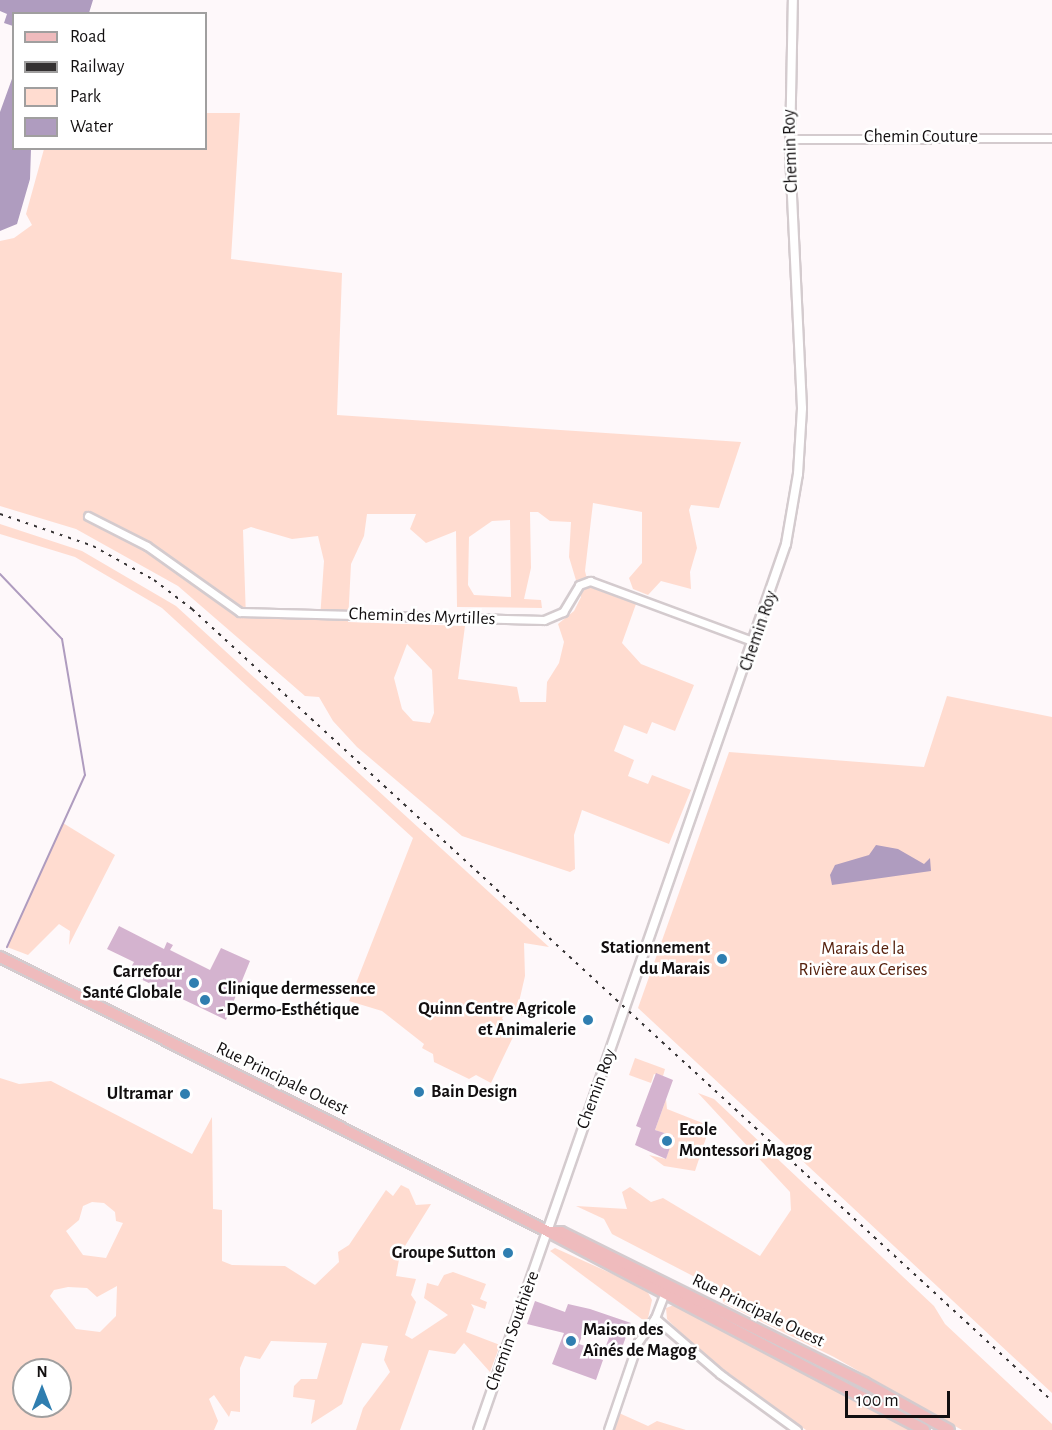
<!DOCTYPE html>
<html>
<head>
<meta charset="utf-8">
<style>
  body { margin:0 }
  #map { position:relative; width:1052px; height:1430px; overflow:hidden; background:#fef8fa; font-family:"Alegreya Sans",sans-serif }
  div>[style] { position:absolute }
  [style*='--x'] { left:calc(var(--x)*1px); top:calc(var(--y)*1px); width:calc(var(--w)*1px); rotate:calc(var(--a)*1deg) }
  .green>* { inset:0; background:#ffdcd0 }
  .water>* { inset:0; background:#af9cbf }
  .stream>* { height:2px; margin:-1px; padding:0 1px; transform-origin:1px; border-radius:1px; background:#af9cbf }
  .building>* { inset:0; background:#d4b3cf }
  .roads { filter:drop-shadow(2px 0 #d4cbce) drop-shadow(-2px 0 #d4cbce) drop-shadow(0 2px #d4cbce) drop-shadow(0 -2px #d4cbce) }
  .minor>* { height:7px; margin:-3.5px; padding:0 3.5px; transform-origin:3.5px; border-radius:3.5px; background:#fff }
  .tertiary>* { height:8px; margin:-4px; padding:0 4px; transform-origin:4px; border-radius:4px; background:#fff }
  .primary>* { height:10px; margin:-5px; padding:0 5px; transform-origin:5px; border-radius:5px; background:#efbbbd }
  .rail>* { height:2px; margin-top:-1px; transform-origin:0; background:repeating-linear-gradient(90deg,#343132 0 3px,transparent 0 9px) }
  .dots>* { width:16px; height:16px; translate:-50% -50%; box-sizing:border-box; border:3px solid #fff; border-radius:50% }
  span { translate:-50% -50%; white-space:nowrap; text-align:center; line-height:1.15; -webkit-text-stroke:5px #fff; paint-order:stroke }
  .street-label { font-size:18px; color:#120f10 }
  .poi-label { font-size:18px; color:#120f10; font-weight:700 }
  .right { translate:-100% -50%; text-align:right }
  .left { translate:0 -50%; text-align:left }
  .park-label { font-size:18px; color:#56210e }
  .legend { position:absolute; left:12px; top:12px; width:195px; height:138px; box-sizing:border-box; background:#fff; border:2px solid #a09f9f; margin:0; padding:8px 10px; list-style:none; font-size:18px; color:#120f10 }
  .legend li { display:flex; align-items:center; gap:12px; height:30px }
  .legend b { width:30px; border:2px solid #a09f9f }
  .north { position:absolute; left:12px; top:1358px; width:60px; height:60px; box-sizing:border-box; background:#fff; border:2px solid #a09f9f; border-radius:50%; rotate:0deg; font-size:16px; font-weight:700; line-height:24px; text-align:center; color:#120f10 }
  .north::after { content:''; display:block; margin:auto; width:21px; height:27px; background:#2f7eb0; clip-path:polygon(50% 0,100% 100%,50% 72%,0 100%) }
  .scale { position:absolute; left:845px; top:1391px; width:105px; height:27px; box-sizing:border-box; border:3px solid #120f10; border-top:0; padding-left:8px; font-size:18px; line-height:21px; white-space:nowrap; color:#120f10; -webkit-text-stroke:4px #fff; paint-order:stroke }
</style>
</head>
<body>
<div id="map">
  <div class="green">
    <i style="clip-path:polygon(evenodd,206px 113px,240px 113px,231px 259px,342px 273px,337px 415px,741px 442px,719px 508px,691px 505px,689px 510px,697px 548px,690px 572px,691px 589px,661px 581px,648px 595px,633px 589px,629px 578px,642px 563px,642px 512px,593px 503px,585px 571px,589px 587px,636px 604px,622px 643px,641px 664px,694px 685px,675px 731px,652px 722px,647px 734px,624px 725px,614px 751px,634px 760px,628px 776px,648px 784px,652px 775px,691px 790px,669px 844px,582px 810px,574px 835px,575px 869px,570px 872px,462px 836px,357px 747px,333px 721px,319px 697px,305px 696px,178px 586px,76px 529px,0 506px,0 241px,14px 238px,32px 225px,26px 214px,44px 149px,206px 148px,206px 113px,530px 512px,538px 512px,550px 521px,571px 522px,569px 557px,581px 597px,574px 611px,558px 624px,564px 642px,559px 663px,547px 682px,546px 702px,520px 702px,517px 687px,458px 679px,465px 626px,348px 622px,351px 564px,364px 536px,367px 514px,416px 514px,410px 529px,426px 543px,456px 531px,457px 607px,542px 608px,541px 600px,524px 599px,531px 568px,530px 512px,206px 113px,510px 520px,511px 597px,474px 595px,468px 585px,469px 537px,492px 521px,510px 520px,206px 113px,251px 527px,292px 539px,318px 536px,324px 561px,320px 619px,246px 618px,243px 530px,251px 527px,206px 113px,407px 644px,432px 670px,434px 713px,430px 723px,413px 721px,402px 709px,394px 678px,407px 644px)"></i>
    <i style="clip-path:polygon(0 524px,82px 551px,176px 606px,549px 947px,524px 943px,525px 976px,519px 1002px,527px 1010px,524px 1017px,511px 1011px,502px 1018px,513px 1037px,491px 1083px,476px 1075px,469px 1079px,434px 1062px,433px 1054px,422px 1048px,424px 1044px,382px 1011px,349px 1001px,413px 838px,162px 608px,75px 557px,0 534px)"></i>
    <i style="clip-path:polygon(947px 696px,1052px 717px,1052px 1393px,638px 1008px,729px 752px,924px 767px)"></i>
    <i style="clip-path:polygon(63px 823px,115px 855px,69px 945px,70px 931px,59px 924px,28px 955px,7px 947px)"></i>
    <i style="clip-path:polygon(635px 1058px,665px 1069px,663px 1076px,654px 1074px,651px 1083px,629px 1075px)"></i>
    <i style="clip-path:polygon(evenodd,0 1078px,19px 1084px,51px 1081px,192px 1154px,212px 1117px,213px 1209px,222px 1210px,222px 1261px,232px 1265px,285px 1266px,315px 1285px,339px 1262px,338px 1252px,349px 1245px,386px 1190px,393px 1196px,401px 1185px,409px 1189px,416px 1205px,431px 1204px,400px 1254px,396px 1276px,416px 1279px,411px 1295px,416px 1302px,405px 1335px,412px 1339px,448px 1315px,424px 1298px,427px 1283px,438px 1286px,444px 1275px,453px 1272px,486px 1284px,480px 1299px,487px 1302px,485px 1309px,471px 1304px,474px 1309px,466px 1332px,500px 1345px,490px 1372px,464px 1343px,455px 1354px,429px 1350px,400px 1430px,356px 1430px,363px 1408px,390px 1372px,384px 1360px,388px 1346px,362px 1343px,342px 1404px,311px 1424px,315px 1400px,293px 1397px,294px 1386px,301px 1379px,317px 1379px,327px 1343px,271px 1341px,260px 1359px,245px 1356px,240px 1368px,240px 1412px,231px 1411px,229px 1417px,214px 1395px,209px 1399px,218px 1421px,214px 1430px,0 1430px,0 1078px,92px 1202px,104px 1203px,115px 1212px,116px 1221px,123px 1223px,106px 1258px,83px 1255px,66px 1231px,79px 1220px,83px 1206px,92px 1202px,0 1078px,117px 1286px,116px 1316px,100px 1332px,76px 1329px,50px 1296px,54px 1290px,68px 1287px,87px 1288px,97px 1297px,117px 1286px,0 1078px,24px 1370px,60px 1370px,60px 1406px,24px 1406px,24px 1370px)"></i>
    <i style="clip-path:polygon(698px 1093px,714px 1099px,934px 1306px,945px 1324px,1052px 1424px,1052px 1430px,962px 1430px,834px 1357px,724px 1303px,721px 1297px,741px 1306px,745px 1303px,612px 1234px,604px 1219px,576px 1206px,627px 1209px,622px 1192px,630px 1187px,651px 1202px,663px 1198px,760px 1256px,791px 1210px,790px 1192px)"></i>
    <i style="clip-path:polygon(666px 1099px,667px 1109px,710px 1126px,695px 1171px,664px 1166px,649px 1155px,666px 1159px,673px 1136px,655px 1130px)"></i>
    <i style="clip-path:polygon(555px 1248px,646px 1289px,652px 1300px,647px 1323px,550px 1251px)"></i>
    <i style="clip-path:polygon(674px 1305px,835px 1386px,919px 1430px,806px 1430px,697px 1350px,667px 1319px,666px 1308px)"></i>
    <i style="clip-path:polygon(619px 1413px,648px 1426px,657px 1421px,686px 1430px,613px 1430px)"></i>
  </div>
  <div class="water">
    <i style="clip-path:polygon(0 0,93px 0,89px 13px,14px 14px,13px 26px,4px 23px,7px 14px,0 11px)"></i>
    <i style="clip-path:polygon(13px 76px,14px 148px,31px 149px,30px 179px,17px 224px,0 231px,0 112px)"></i>
    <i style="clip-path:polygon(876px 845px,898px 849px,924px 864px,930px 858px,931px 871px,832px 885px,830px 875px,835px 865px,869px 855px)"></i>
  </div>
  <div class="stream">
    <i style="--x:0;--y:574;--w:90;--a:46.4"></i>
    <i style="--x:62;--y:639;--w:138;--a:80.4"></i>
    <i style="--x:85;--y:775;--w:189;--a:114.4"></i>
  </div>
  <div class="building">
    <i style="clip-path:polygon(119px 926px,164px 949px,167px 942px,173px 945px,170px 950px,210px 970px,221px 948px,250px 961px,226px 1020px,128px 973px,134px 962px,107px 949px)"></i>
    <i style="clip-path:polygon(656px 1073px,673px 1080px,655px 1130px,674px 1136px,666px 1159px,635px 1145px,641px 1128px,636px 1126px)"></i>
    <i style="clip-path:polygon(535px 1301px,565px 1312px,568px 1304px,590px 1309px,631px 1323px,620px 1353px,605px 1348px,609px 1338px,586px 1325px,579px 1344px,585px 1346px,582px 1353px,603px 1360px,596px 1380px,552px 1364px,564px 1333px,527px 1324px)"></i>
  </div>
  <div class="roads">
    <div class="minor">
      <i style="--x:790;--y:139;--w:262;--a:-0.2"></i>
      <i style="--x:88;--y:516;--w:66;--a:27"></i>
      <i style="--x:147;--y:546;--w:114;--a:35.4"></i>
      <i style="--x:240;--y:612;--w:304;--a:1.5"></i>
      <i style="--x:544;--y:620;--w:21;--a:-23"></i>
      <i style="--x:563;--y:612;--w:31;--a:-59"></i>
      <i style="--x:579;--y:585;--w:12;--a:-20"></i>
      <i style="--x:590;--y:581;--w:176;--a:20.3"></i>
      <i style="--x:655;--y:1318;--w:86;--a:40.7"></i>
      <i style="--x:720;--y:1374;--w:95;--a:36"></i>
      <i style="--x:608;--y:1430;--w:93;--a:-71.2"></i>
      <i style="--x:638;--y:1342;--w:29;--a:-55"></i>
      <i style="--x:655;--y:1318;--w:28;--a:-69"></i>
    </div>
    <div class="tertiary">
      <i style="--x:478;--y:1430;--w:938;--a:-70.83"></i>
      <i style="--x:786;--y:544;--w:71;--a:-80.3"></i>
      <i style="--x:798;--y:474;--w:66;--a:-86.5"></i>
      <i style="--x:802;--y:408;--w:258;--a:-92.7"></i>
      <i style="--x:790;--y:150;--w:150;--a:-88.9"></i>
    </div>
    <div class="primary">
      <i style="--x:0;--y:957;--w:614;--a:26.61"></i>
      <i style="--x:549;--y:1232;--w:424;--a:27.8"></i>
      <i style="--x:549;--y:1232;--w:12;--a:0"></i>
      <i style="--x:561;--y:1232;--w:339;--a:26.4"></i>
      <i style="--x:865;--y:1383;--w:96;--a:29.2"></i>
    </div>
  </div>
  <div class="rail">
    <i style="--x:0;--y:514;--w:98;--a:19"></i>
    <i style="--x:93;--y:546;--w:70;--a:29.1"></i>
    <i style="--x:154;--y:580;--w:48;--a:37.3"></i>
    <i style="--x:192;--y:609;--w:1169;--a:42.64"></i>
  </div>
  <div class="dots">
    <i style="left:722px;top:959px;background:#2f7eb0"></i>
    <i style="left:194px;top:983px;background:#2f7eb0"></i>
    <i style="left:205px;top:1000px;background:#2f7eb0"></i>
    <i style="left:588px;top:1020px;background:#2f7eb0"></i>
    <i style="left:419px;top:1092px;background:#2f7eb0"></i>
    <i style="left:185px;top:1094px;background:#2f7eb0"></i>
    <i style="left:667px;top:1141px;background:#2f7eb0"></i>
    <i style="left:508px;top:1253px;background:#2f7eb0"></i>
    <i style="left:571px;top:1341px;background:#2f7eb0"></i>
  </div>
  <div class="street-label">
    <span style="left:921px;top:137px">Chemin Couture</span>
    <span style="left:791px;top:151px;rotate:-92deg">Chemin Roy</span>
    <span style="left:422px;top:617px;rotate:2deg">Chemin des Myrtilles</span>
    <span style="left:759px;top:631px;rotate:-71deg">Chemin Roy</span>
    <span style="left:282px;top:1079px;rotate:26deg">Rue Principale Ouest</span>
    <span style="left:597px;top:1089px;rotate:-70deg">Chemin Roy</span>
    <span style="left:758px;top:1311px;rotate:26deg">Rue Principale Ouest</span>
    <span style="left:513px;top:1331px;rotate:-70deg">Chemin Southière</span>
  </div>
  <div class="poi-label">
    <span class="right" style="left:710px;top:959px">Stationnement<br>du Marais</span>
    <span class="right" style="left:182px;top:983px">Carrefour<br>Santé Globale</span>
    <span class="left" style="left:218px;top:1000px">Clinique dermessence<br>- Dermo-Esthétique</span>
    <span class="right" style="left:576px;top:1020px">Quinn Centre Agricole<br>et Animalerie</span>
    <span class="left" style="left:431px;top:1092px">Bain Design</span>
    <span class="right" style="left:173px;top:1094px">Ultramar</span>
    <span class="left" style="left:679px;top:1141px">Ecole<br>Montessori Magog</span>
    <span class="right" style="left:496px;top:1253px">Groupe Sutton</span>
    <span class="left" style="left:583px;top:1341px">Maison des<br>Aînés de Magog</span>
  </div>
  <div class="park-label">
    <span style="left:863px;top:960px">Marais de la<br>Rivière aux Cerises</span>
  </div>
  <ul class="legend">
  <li><b style="height:8px;background:#efbbbd"></b>Road</li>
  <li><b style="height:8px;background:#343132"></b>Railway</li>
  <li><b style="height:16px;background:#ffdcd0"></b>Park</li>
  <li><b style="height:16px;background:#af9cbf"></b>Water</li>
  </ul>
  <div class="north">N</div>
  <div class="scale">100 m</div>
</div>
</body>
</html>
